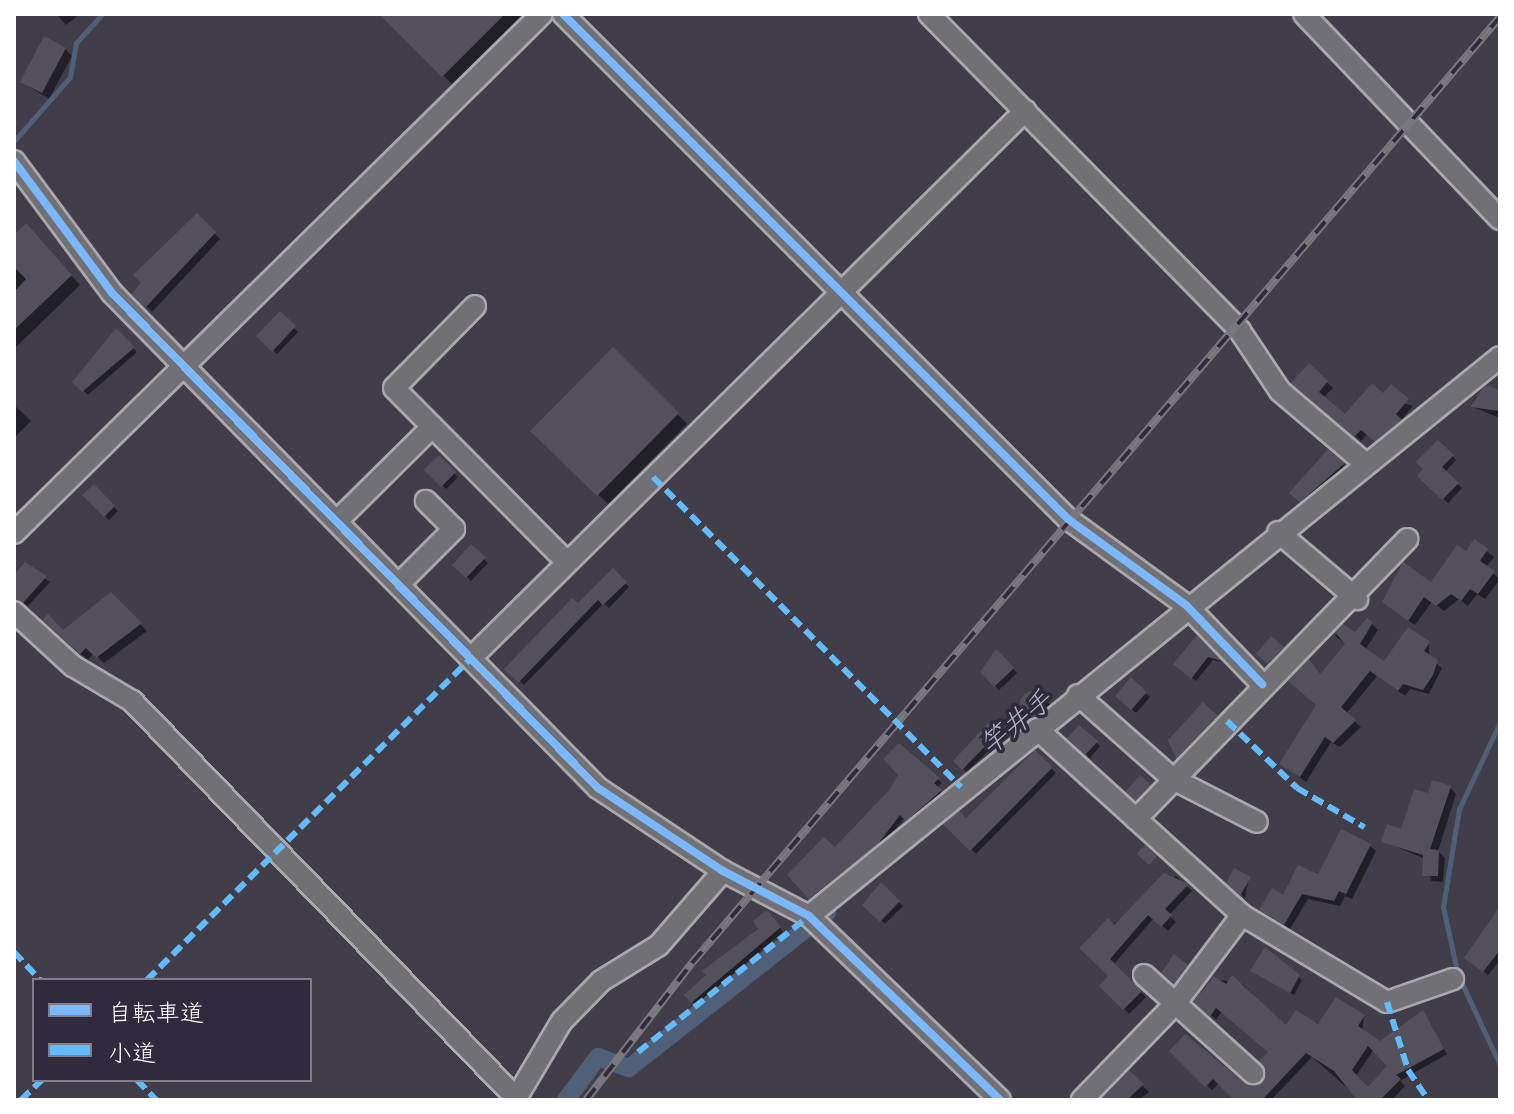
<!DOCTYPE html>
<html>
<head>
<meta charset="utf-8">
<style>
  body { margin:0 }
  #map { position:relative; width:1514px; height:1114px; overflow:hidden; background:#413d49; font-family:"Comic Neue","Klee One",sans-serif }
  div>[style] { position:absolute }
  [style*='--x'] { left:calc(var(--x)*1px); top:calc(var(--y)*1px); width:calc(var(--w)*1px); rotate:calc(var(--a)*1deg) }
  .shadow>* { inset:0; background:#0007 }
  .stream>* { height:5px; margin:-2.5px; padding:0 2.5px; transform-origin:2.5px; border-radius:2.5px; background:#506078 }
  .canal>* { height:18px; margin:-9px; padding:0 9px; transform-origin:9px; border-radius:9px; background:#506078 }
  .building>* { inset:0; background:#55515c }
  .round { border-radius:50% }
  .roads { filter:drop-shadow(2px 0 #aaa8ad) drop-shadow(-2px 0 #aaa8ad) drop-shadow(0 2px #aaa8ad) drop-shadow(0 -2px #aaa8ad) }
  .minor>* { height:20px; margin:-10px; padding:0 10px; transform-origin:10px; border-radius:10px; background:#717075 }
  .rail>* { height:8px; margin-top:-4px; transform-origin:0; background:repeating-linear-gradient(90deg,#2f2a3d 0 15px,#7a787e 0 30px); box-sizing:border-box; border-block:2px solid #7a787e }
  .quiet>* { height:6px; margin-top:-3px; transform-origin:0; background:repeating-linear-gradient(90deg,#63bbfa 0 12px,transparent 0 18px) }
  .cycleway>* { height:8px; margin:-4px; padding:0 4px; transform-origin:4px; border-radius:4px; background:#7ab7fb }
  span { translate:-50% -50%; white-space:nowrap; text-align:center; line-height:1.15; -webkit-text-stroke:7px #2f2a3d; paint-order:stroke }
  .water-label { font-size:28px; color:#b1b9c4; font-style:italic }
  .frame { position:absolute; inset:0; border:16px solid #fff; pointer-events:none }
  .legend { position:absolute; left:32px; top:978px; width:280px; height:104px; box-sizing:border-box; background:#2f2a3d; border:2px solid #827f8b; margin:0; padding:10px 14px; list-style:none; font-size:24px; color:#fff }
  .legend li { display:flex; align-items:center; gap:16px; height:40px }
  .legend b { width:40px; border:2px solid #827f8b }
</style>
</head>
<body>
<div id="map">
  <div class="shadow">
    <i style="clip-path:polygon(56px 14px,80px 14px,66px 25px)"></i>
    <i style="clip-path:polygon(382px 14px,523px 14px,452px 84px)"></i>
    <i style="clip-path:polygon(65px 49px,72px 56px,49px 99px,22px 82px)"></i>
    <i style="clip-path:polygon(197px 216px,220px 239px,152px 312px,134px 294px)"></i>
    <i style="clip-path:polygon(35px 235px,80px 285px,14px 349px,14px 238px)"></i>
    <i style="clip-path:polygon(280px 314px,298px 332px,277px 354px,259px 336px)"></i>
    <i style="clip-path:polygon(116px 331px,137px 352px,88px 395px,74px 382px)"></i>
    <i style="clip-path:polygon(613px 350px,687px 424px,608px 504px,533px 431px)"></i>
    <i style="clip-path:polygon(1309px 366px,1333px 388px,1323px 398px,1345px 417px,1383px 396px,1413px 406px,1400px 421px,1406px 427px,1382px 446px,1368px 434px,1361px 441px,1300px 389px)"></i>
    <i style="clip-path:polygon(1500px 388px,1500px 418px,1472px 407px,1475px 397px)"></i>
    <i style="clip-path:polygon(14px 405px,31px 421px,14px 438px)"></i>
    <i style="clip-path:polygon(1438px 442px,1456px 460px,1445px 472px,1462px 488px,1448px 503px,1420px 476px)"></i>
    <i style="clip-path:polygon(1328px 451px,1347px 468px,1305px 504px,1292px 493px)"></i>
    <i style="clip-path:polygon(439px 458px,458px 477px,446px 489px,427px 470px)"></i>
    <i style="clip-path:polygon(94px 486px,118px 511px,109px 520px,85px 495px)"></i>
    <i style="clip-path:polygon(1475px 542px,1494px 557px,1486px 567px,1500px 579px,1485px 599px,1477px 594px,1468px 606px,1459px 599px,1444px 611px,1432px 602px,1415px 625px,1391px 609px,1432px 585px)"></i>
    <i style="clip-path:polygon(471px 547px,488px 563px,471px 581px,454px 565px)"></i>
    <i style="clip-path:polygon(26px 565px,50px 582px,28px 606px,14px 597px,14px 578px)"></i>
    <i style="clip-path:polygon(613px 571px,629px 587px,609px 608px,604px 603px,524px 685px,507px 669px)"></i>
    <i style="clip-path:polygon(111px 594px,147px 631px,104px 663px,94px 653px,88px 660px,44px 620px,63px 632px)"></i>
    <i style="clip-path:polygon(1372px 624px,1378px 630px,1365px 650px,1384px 664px,1429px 644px,1429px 657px,1442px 668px,1429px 694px,1410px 689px,1405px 696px,1377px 676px,1346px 714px,1361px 727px,1340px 747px,1331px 742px,1306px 782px,1281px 763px,1318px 705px,1321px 676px,1347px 645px,1335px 636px,1343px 627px,1355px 635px)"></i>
    <i style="clip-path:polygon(1197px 638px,1221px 662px,1213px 660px,1196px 681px,1180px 668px)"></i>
    <i style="clip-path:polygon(1271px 639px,1287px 653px,1273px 667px,1258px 654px)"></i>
    <i style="clip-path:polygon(997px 652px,1017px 673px,999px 690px,982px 672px)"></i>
    <i style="clip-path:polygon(1132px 680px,1150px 697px,1136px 713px,1117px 696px)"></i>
    <i style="clip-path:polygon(1035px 690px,1052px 706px,1035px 722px,1019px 707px)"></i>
    <i style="clip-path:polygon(1203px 704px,1221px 721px,1181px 762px,1170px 740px)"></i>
    <i style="clip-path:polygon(989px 725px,1002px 737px,967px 772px,955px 761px)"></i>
    <i style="clip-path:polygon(1079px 727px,1100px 746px,1090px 758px,1070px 738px)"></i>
    <i style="clip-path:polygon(900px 746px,942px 783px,937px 788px,944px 795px,911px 823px,905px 817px,881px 848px,815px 902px,789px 876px,835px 850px,892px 791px,901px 774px)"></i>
    <i style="clip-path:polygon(1035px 753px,1056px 773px,976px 854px,946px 824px,966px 821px)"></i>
    <i style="clip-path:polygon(1140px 778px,1153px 790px,1141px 803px,1128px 791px)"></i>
    <i style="clip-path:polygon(1450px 787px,1456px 794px,1438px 851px,1445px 858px,1443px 882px,1431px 881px,1425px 859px,1383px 841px,1402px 831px,1429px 796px)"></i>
    <i style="clip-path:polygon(1370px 846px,1376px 851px,1352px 899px,1345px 896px,1340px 906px,1308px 899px,1290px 929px,1262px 910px)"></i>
    <i style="clip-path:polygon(1176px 876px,1192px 891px,1169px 915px,1176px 922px,1168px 931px,1154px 918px,1113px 965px,1146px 997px,1129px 1014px,1101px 986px,1111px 976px,1082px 948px)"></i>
    <i style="clip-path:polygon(1249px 878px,1245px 898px,1228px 882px)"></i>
    <i style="clip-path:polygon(881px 885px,903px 906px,885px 924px,865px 905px)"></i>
    <i style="clip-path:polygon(771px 916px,783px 932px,696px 1005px,687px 995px)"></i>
    <i style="clip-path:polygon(1500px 916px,1500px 960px,1488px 975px,1471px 962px)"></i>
    <i style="clip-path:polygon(1187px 966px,1179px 987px,1163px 972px)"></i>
    <i style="clip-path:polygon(1252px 971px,1299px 977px,1302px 980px,1294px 995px)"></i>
    <i style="clip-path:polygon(evenodd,1214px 979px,1243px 984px,1286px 1028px,1364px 1017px,1362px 1032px,1381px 1043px,1422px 1013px,1447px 1054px,1400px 1081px,1405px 1086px,1392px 1100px,1361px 1100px,1312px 1057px,1271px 1100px,1237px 1100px,1220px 1082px,1212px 1090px,1171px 1051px,1259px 1088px,1270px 1052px,1222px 1011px,1216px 1020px,1196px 1001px,1214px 979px,1374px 1049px,1390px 1066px,1369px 1090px,1356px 1076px,1374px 1049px)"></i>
    <i style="clip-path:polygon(1129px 1072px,1149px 1092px,1139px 1100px,1101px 1100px)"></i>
  </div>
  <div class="stream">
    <i style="--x:14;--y:141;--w:85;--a:-48.8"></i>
    <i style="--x:70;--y:77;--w:35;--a:-80"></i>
    <i style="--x:76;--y:43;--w:39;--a:-48"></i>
    <i style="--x:1500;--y:722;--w:96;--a:115.2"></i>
    <i style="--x:1459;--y:809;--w:99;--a:99.3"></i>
    <i style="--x:1443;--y:907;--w:70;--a:77.6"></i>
    <i style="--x:1458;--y:975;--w:99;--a:65"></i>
  </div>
  <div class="canal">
    <i style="--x:566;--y:1100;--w:54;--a:-53.3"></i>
    <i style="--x:598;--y:1057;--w:33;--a:20"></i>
    <i style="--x:629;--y:1068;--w:252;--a:-38.2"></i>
  </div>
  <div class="building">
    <i style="clip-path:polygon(379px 14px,505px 14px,442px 77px)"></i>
    <i style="clip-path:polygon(44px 36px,66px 48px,42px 93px,20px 82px)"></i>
    <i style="clip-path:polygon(197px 213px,216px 232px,145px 308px,131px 294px,141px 283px,133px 275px)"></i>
    <i style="clip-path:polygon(26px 223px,72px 275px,14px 330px,14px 292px,26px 279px,14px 267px,14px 235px)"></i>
    <i style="clip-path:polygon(280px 311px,296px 326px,272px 352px,256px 336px)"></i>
    <i style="clip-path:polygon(116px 328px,135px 347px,82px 392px,72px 382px)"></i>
    <i style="clip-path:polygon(613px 347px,679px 413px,597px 496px,530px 431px)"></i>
    <i style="clip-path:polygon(1309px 363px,1328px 381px,1319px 392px,1345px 414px,1372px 383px,1383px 393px,1391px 384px,1409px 399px,1396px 414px,1402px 420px,1375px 442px,1361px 430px,1354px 437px,1291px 383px)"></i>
    <i style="clip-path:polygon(1485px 385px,1500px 390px,1500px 411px,1470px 407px)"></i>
    <i style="clip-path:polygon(1438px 440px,1454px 455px,1442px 467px,1459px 483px,1442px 500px,1417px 476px,1423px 469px,1416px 462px)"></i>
    <i style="clip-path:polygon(1328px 449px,1345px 463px,1300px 502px,1289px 493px)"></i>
    <i style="clip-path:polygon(439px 455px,456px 472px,441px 487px,424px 470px)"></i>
    <i style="clip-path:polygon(94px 484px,115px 506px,104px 517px,82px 495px)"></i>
    <i style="clip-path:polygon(1474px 539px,1488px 549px,1480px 561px,1495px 571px,1478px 594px,1470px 589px,1461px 601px,1451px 594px,1436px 606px,1424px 597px,1408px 621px,1382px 602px,1403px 562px,1431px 582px,1457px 545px,1466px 551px)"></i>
    <i style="clip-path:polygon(471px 544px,486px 557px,466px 578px,452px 565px)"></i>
    <i style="clip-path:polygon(25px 562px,47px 576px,23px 603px,14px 599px,14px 575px)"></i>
    <i style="clip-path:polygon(613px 568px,627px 582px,603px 605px,598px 600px,518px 683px,504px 669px,572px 598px,578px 603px)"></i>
    <i style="clip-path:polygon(111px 592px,142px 623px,96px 658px,86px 648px,80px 654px,42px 620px,48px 614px,63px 630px)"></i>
    <i style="clip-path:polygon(1367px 618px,1373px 622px,1360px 644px,1384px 661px,1408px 627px,1430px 642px,1424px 651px,1438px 660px,1433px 675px,1423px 690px,1403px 684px,1398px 691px,1370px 671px,1341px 707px,1356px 720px,1333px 743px,1325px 737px,1300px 777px,1279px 764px,1316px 705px,1288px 681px,1309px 659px,1320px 674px,1345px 644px,1335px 632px,1343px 624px,1355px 632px)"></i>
    <i style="clip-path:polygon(1197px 635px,1222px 661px,1208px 657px,1191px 679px,1173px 664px)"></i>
    <i style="clip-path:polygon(1271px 636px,1284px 647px,1268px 664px,1256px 654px)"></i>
    <i style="clip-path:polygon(996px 649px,1014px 668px,994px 687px,980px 672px)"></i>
    <i style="clip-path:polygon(1131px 677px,1147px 692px,1131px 710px,1115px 696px)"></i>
    <i class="round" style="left:1020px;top:691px;width:26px;height:26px"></i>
    <i style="clip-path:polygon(1203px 702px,1218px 716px,1176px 759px,1168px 740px)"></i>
    <i style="clip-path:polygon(989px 722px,999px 732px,962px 770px,953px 761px)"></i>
    <i style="clip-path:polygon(1079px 725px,1098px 741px,1085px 755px,1067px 738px)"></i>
    <i style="clip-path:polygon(899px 743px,940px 778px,934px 783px,942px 790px,906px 821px,900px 815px,878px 844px,809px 899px,787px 875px,824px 837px,835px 847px,890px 789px,898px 775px,883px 759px)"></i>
    <i style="clip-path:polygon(1035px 750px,1053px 767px,970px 851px,943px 824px,959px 811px,966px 818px)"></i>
    <i style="clip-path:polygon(1140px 775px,1151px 785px,1136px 801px,1125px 792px)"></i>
    <i style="clip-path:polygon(1432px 780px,1451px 786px,1430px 849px,1439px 850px,1438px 876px,1422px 876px,1423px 855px,1381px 842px,1387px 824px,1401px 829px,1414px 789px,1428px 793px)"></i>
    <i style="clip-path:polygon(1341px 829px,1371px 844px,1346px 894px,1339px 891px,1334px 901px,1302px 894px,1284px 925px,1259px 910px,1272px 888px,1283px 895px,1298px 865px,1318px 874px)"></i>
    <i style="clip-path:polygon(1145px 845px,1157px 856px,1149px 865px,1137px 854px)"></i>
    <i style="clip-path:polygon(1234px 868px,1251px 877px,1240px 896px,1226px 883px)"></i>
    <i style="clip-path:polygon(1164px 873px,1189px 884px,1165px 909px,1172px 915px,1161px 927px,1148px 915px,1110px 959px,1142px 991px,1123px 1010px,1099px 986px,1108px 976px,1079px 948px,1108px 918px,1114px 925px)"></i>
    <i style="clip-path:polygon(881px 882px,900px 901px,880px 922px,862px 905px)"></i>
    <i style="clip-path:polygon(1500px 906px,1500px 950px,1483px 972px,1464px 958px)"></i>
    <i style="clip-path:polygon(767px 910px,781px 927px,691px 1003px,684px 995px,706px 975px,702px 971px,758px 929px,753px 921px)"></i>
    <i style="clip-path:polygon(1265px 947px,1300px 975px,1290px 993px,1250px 971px)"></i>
    <i style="clip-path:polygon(1174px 954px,1188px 965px,1174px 984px,1161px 973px)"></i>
    <i style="clip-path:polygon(evenodd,1232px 975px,1286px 1025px,1296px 1010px,1318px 1024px,1336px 997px,1365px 1015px,1358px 1026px,1380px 1041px,1423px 1010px,1444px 1049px,1396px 1075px,1401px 1079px,1380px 1100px,1357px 1100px,1334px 1071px,1306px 1053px,1262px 1100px,1234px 1100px,1213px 1079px,1205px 1087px,1169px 1051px,1185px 1034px,1245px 1083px,1263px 1081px,1259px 1061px,1268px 1052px,1216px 1008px,1210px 1017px,1193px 1002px,1214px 976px,1226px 984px,1232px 975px,1368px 1046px,1387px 1066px,1368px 1087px,1352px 1070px,1368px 1046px)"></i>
    <i style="clip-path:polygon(1129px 1070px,1144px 1084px,1127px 1100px,1100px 1100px)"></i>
  </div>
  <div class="roads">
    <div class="minor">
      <i style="--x:563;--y:14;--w:714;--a:45"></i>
      <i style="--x:1068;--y:519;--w:146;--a:36.1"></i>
      <i style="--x:1186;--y:605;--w:110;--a:46.1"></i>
      <i style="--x:929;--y:14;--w:444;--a:45.5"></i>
      <i style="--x:1240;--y:331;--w:72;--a:56.3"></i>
      <i style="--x:1280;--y:391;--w:111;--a:40.3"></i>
      <i style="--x:1304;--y:14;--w:284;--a:46.3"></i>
      <i style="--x:14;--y:161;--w:164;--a:53.4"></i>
      <i style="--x:112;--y:293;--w:694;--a:45.53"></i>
      <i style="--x:598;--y:788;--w:150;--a:33.6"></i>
      <i style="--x:723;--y:871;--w:97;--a:27.6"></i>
      <i style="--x:809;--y:916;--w:265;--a:43.9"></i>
      <i style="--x:475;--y:306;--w:115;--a:134.6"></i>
      <i style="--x:394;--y:388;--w:245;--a:45.2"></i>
      <i style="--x:337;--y:521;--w:134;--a:-44.7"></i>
      <i style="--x:1278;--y:532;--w:104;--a:40.3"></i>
      <i style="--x:14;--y:533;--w:740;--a:-44.51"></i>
      <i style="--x:399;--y:584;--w:78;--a:-45"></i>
      <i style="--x:454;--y:529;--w:40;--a:-135"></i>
      <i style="--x:14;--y:612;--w:80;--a:42.5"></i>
      <i style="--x:73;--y:666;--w:69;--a:30.7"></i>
      <i style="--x:132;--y:701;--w:552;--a:45.95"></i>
      <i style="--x:471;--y:658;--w:779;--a:-44.64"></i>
      <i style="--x:1078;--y:695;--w:127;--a:41.5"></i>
      <i style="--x:1173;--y:779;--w:94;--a:27.1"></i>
      <i style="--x:1037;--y:729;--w:277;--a:42.2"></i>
      <i style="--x:1242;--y:915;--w:111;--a:127"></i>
      <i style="--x:1175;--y:1004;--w:134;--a:134.1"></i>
      <i style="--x:1136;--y:819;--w:390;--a:-45.9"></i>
      <i style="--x:1242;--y:915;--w:169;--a:31"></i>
      <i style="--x:1387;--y:1002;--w:70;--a:-19.2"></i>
      <i style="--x:809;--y:916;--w:889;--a:-38.97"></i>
      <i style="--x:1144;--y:975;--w:147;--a:42"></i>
      <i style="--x:515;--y:1100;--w:92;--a:-59.3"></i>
      <i style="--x:562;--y:1021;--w:56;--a:-45.7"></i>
      <i style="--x:601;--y:981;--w:68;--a:-31.8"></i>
      <i style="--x:659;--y:945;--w:98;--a:-49.1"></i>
    </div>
  </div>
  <div class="rail">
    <i style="--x:586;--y:1100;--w:173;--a:-52.3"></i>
    <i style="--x:692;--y:963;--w:1244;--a:-49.5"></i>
  </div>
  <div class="quiet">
    <i style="--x:653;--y:477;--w:437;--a:45.2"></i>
    <i style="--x:1227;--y:721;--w:97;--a:43.7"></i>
    <i style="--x:1297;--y:788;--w:78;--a:30.2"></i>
    <i style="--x:14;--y:952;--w:38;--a:47"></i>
    <i style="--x:147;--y:980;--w:457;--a:-44.8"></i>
    <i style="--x:1387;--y:1002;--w:71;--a:72.8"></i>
    <i style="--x:1408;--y:1070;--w:36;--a:56"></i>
    <i style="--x:638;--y:1052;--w:218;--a:-38.5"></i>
    <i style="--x:137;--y:1080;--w:28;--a:46"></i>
    <i style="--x:21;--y:1100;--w:29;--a:-44"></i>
  </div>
  <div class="cycleway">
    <i style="--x:563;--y:14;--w:714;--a:45"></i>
    <i style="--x:1068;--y:519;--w:146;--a:36.1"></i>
    <i style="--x:1186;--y:605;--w:110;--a:46.1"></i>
    <i style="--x:14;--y:161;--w:164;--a:53.4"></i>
    <i style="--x:112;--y:293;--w:694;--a:45.53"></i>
    <i style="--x:598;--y:788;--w:150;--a:33.6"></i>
    <i style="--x:723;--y:871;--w:97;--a:27.6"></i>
    <i style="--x:809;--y:916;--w:265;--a:43.9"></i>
  </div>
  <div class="water-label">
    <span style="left:1016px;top:723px;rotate:-39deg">竿井手</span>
  </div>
  <div class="frame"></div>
  <ul class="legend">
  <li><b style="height:10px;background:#7ab7fb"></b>自転車道</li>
  <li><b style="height:10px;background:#63bbfa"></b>小道</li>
  </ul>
</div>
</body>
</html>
